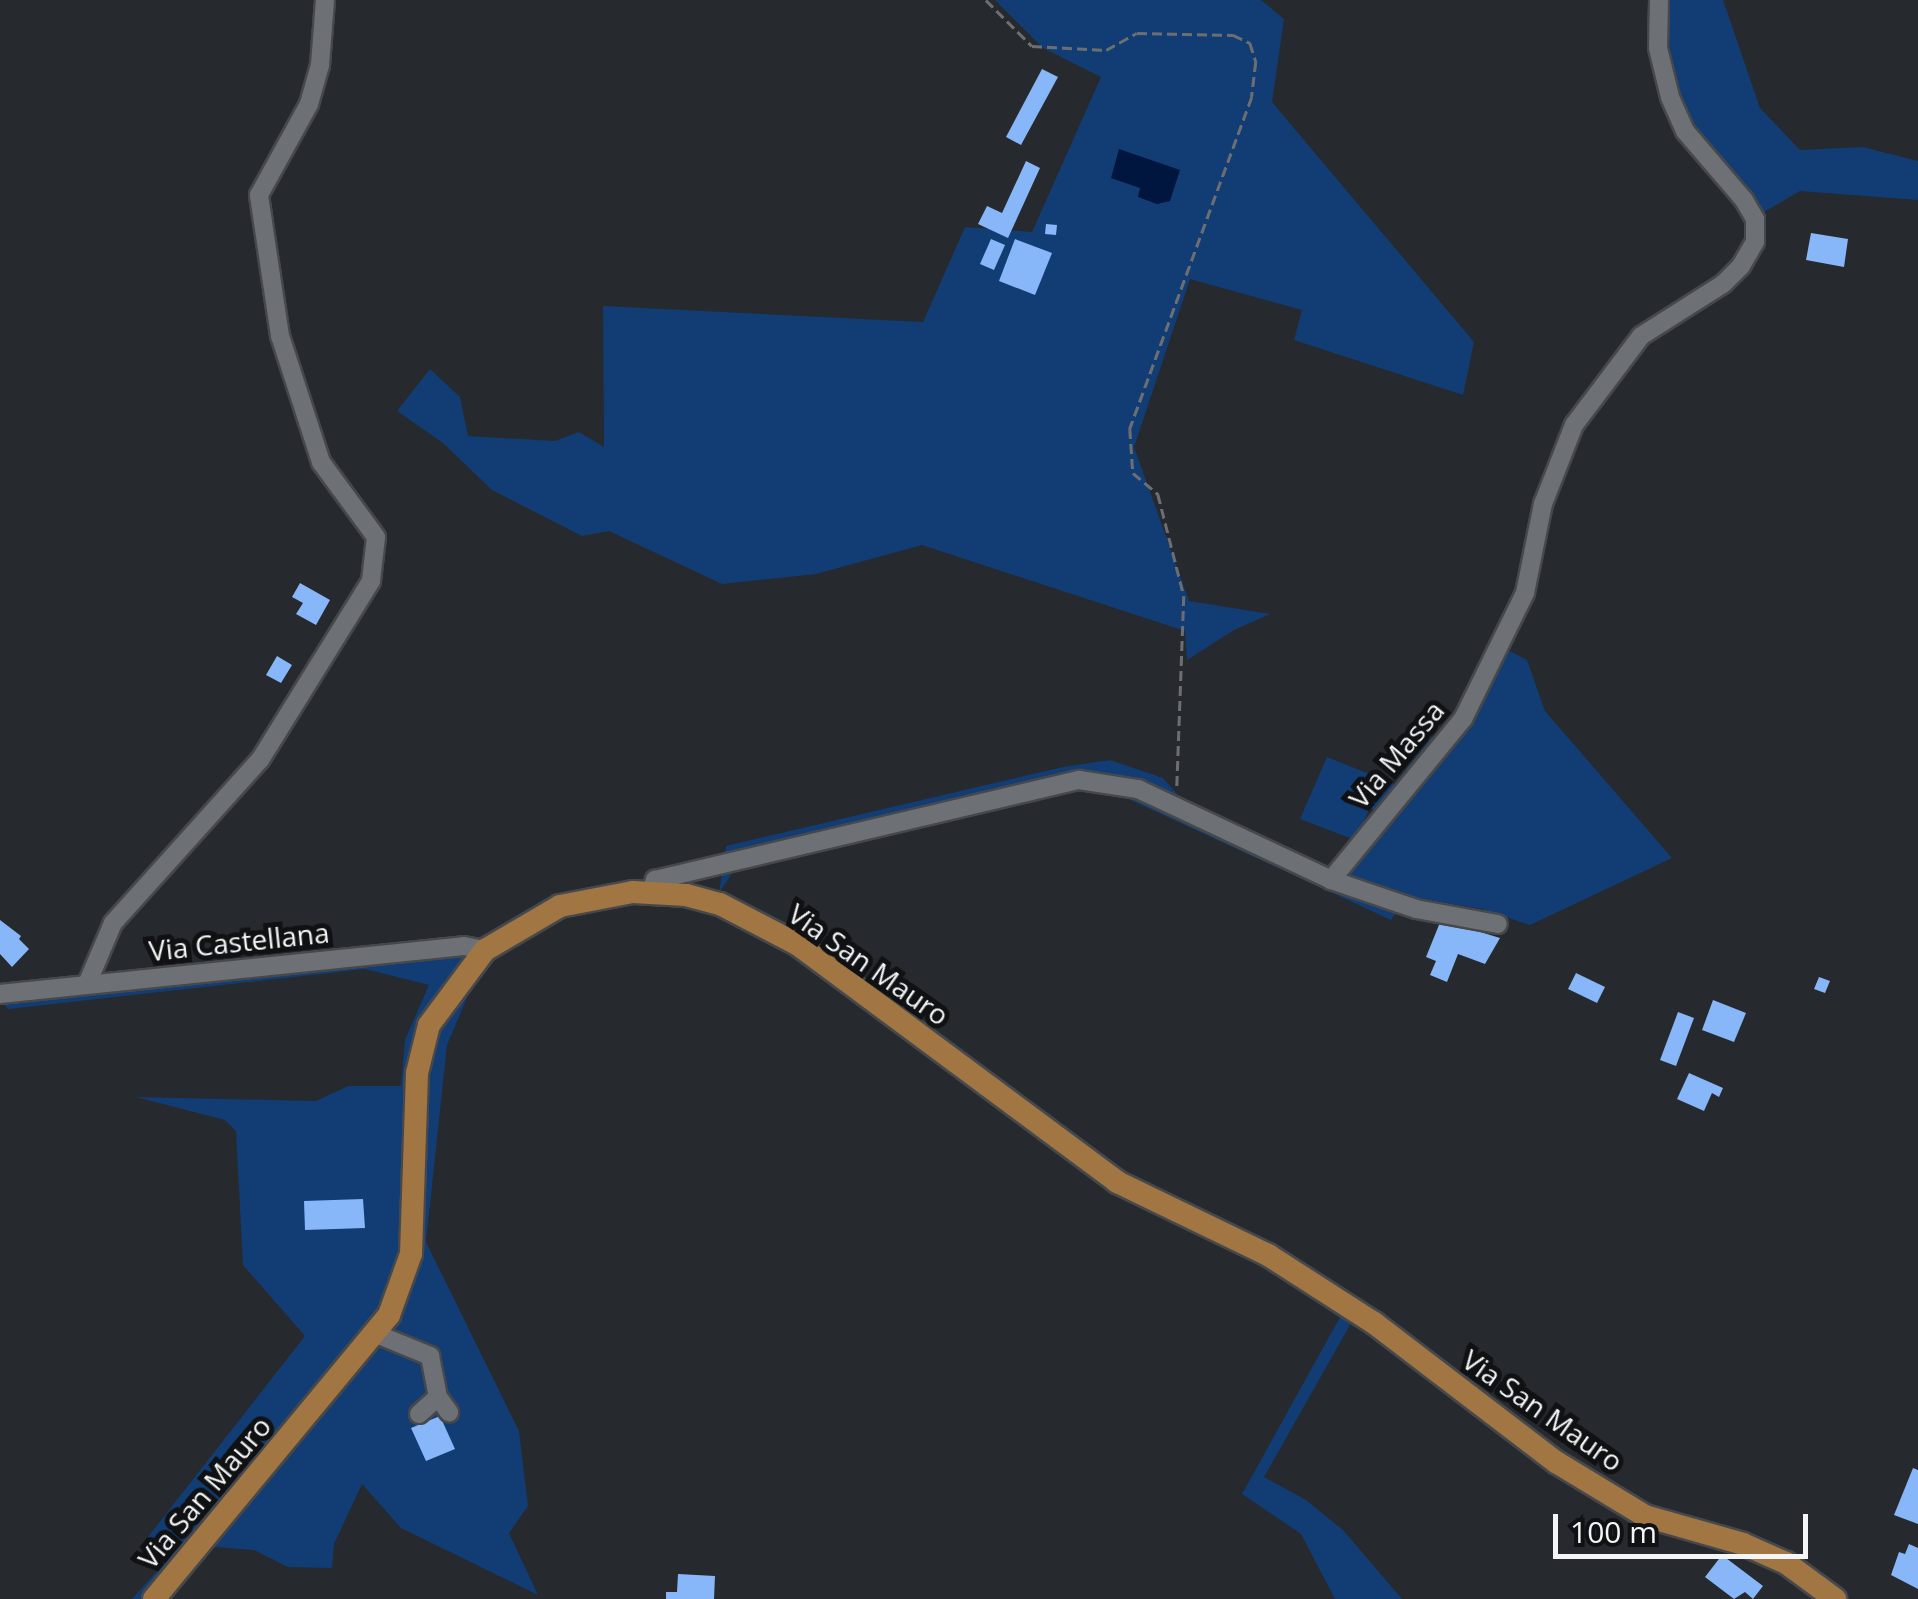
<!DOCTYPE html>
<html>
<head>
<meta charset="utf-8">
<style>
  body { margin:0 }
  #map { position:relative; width:1918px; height:1599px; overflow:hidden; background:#26292d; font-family:"Open Sans",sans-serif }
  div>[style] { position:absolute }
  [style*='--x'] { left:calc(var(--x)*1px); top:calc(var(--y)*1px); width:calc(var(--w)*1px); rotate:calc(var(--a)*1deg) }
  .green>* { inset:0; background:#113d74 }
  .water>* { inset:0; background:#00163e }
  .building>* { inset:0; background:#87b7f8 }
  .path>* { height:2.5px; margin-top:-1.25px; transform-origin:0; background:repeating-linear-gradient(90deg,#6c6e72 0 10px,transparent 0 15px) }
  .roads { filter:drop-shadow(2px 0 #46484b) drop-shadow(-2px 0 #46484b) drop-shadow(0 2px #46484b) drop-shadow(0 -2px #46484b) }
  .minor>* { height:18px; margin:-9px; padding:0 9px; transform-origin:9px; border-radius:9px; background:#6d7175 }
  .major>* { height:22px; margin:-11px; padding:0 11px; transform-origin:11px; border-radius:11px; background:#a17643 }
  span { translate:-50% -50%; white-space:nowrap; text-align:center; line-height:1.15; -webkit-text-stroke:10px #101113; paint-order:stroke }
  .street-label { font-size:28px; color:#f3f5f7 }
  .scale { position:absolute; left:1553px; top:1514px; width:255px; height:45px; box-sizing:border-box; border:5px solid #f3f5f7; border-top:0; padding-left:12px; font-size:30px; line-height:35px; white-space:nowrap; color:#f3f5f7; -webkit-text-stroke:8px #101113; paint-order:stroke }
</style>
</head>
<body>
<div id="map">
  <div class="green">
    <i style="clip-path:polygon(995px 0,1261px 0,1284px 19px,1272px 102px,1474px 342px,1463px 395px,1294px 340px,1302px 310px,1190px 279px,1134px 447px,1189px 601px,1270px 614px,1234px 630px,1187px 660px,1185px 631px,922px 545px,816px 574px,722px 584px,609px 531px,582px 536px,492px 490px,443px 443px,397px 411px,430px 369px,460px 397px,468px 436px,555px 441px,579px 432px,604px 447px,603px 306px,923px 322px,965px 227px,1032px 232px,1101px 77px,1043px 48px)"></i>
    <i style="clip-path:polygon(1667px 0,1723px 0,1760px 108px,1800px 150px,1863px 147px,1918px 161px,1918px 200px,1800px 191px,1757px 216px,1685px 110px,1665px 43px)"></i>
    <i style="clip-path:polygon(1506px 649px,1527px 660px,1545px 711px,1672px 858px,1530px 925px,1482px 909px,1405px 896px,1343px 879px)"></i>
    <i style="clip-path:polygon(1459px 714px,1378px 812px,1370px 808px,1355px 840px,1300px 819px,1327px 757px,1394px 784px,1430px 739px)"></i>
    <i style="clip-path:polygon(1110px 760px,1163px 778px,1184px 802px,1109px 773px,1074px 775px,1044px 790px,1122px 786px,1396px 913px,1391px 920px,1113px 792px,1081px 789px,734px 870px,719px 893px,726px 846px,1063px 767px)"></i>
    <i style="clip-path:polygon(457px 948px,469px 956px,447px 978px,428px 1011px,400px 1257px,387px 1295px,296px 1417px,143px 1599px,132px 1599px,174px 1552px,148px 1537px,305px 1336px,243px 1265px,236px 1131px,225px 1120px,136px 1097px,316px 1101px,348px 1086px,401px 1086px,405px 1040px,429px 985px,365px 969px,8px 1009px,0 998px)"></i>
    <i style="clip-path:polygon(480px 967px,447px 1045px,426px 1242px,519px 1431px,528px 1506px,509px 1533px,538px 1595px,401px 1528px,362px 1484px,334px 1544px,332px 1568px,288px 1567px,254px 1550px,203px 1546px,391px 1320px,425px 1067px,440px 1020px)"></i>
    <i style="clip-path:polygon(1344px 1310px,1355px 1316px,1264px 1477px,1306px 1500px,1343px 1530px,1402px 1599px,1335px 1599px,1301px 1534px,1242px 1494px)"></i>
  </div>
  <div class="water">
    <i style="clip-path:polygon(1119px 149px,1180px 170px,1170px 201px,1157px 204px,1138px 197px,1140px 188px,1111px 178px)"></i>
  </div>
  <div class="building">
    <i style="clip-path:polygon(1042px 69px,1058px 77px,1021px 145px,1006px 137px)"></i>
    <i style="clip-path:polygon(1026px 161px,1040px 168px,1008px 238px,978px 224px,987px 206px,1002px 213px)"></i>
    <i style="clip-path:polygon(1046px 224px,1057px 225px,1056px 235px,1045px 234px)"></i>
    <i style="clip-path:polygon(1811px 233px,1848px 239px,1844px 267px,1806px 260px)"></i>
    <i style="clip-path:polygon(991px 239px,1005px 245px,994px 270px,980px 264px)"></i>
    <i style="clip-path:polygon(1015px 239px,1052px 253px,1035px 295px,999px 281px)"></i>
    <i style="clip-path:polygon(300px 583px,330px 600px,316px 625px,296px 614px,303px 603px,292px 597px)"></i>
    <i style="clip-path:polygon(277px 656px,292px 665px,281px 683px,266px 675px)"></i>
    <i style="clip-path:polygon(0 920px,21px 936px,19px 939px,29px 949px,12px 967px,0 954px)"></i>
    <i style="clip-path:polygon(1441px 920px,1500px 938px,1485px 964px,1458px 954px,1447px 982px,1430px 975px,1436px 961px,1426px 957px)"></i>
    <i style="clip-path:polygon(1576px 973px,1605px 987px,1597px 1003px,1568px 989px)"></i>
    <i style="clip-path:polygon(1819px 977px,1830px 981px,1825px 993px,1814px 989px)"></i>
    <i style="clip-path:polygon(1713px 1000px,1746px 1013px,1734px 1042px,1702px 1030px)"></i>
    <i style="clip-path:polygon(1678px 1012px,1694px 1018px,1676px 1066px,1660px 1060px)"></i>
    <i style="clip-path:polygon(1689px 1073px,1723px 1088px,1719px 1097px,1712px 1093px,1704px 1111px,1677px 1099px)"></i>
    <i style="clip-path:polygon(363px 1199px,365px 1228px,305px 1230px,304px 1201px)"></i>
    <i style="clip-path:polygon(440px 1416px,455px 1449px,426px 1461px,411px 1428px)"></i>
    <i style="clip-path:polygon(1913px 1468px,1918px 1470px,1918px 1524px,1894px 1515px)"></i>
    <i style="clip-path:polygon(1909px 1544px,1918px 1548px,1918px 1589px,1891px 1575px,1899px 1552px,1905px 1554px)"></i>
    <i style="clip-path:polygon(1722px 1555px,1763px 1586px,1753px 1599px,1745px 1592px,1734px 1599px,1705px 1577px)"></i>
    <i style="clip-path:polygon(678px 1574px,715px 1576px,714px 1599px,666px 1599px,666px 1592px,677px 1592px)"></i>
  </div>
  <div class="path">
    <i style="--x:986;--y:0;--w:65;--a:45"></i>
    <i style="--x:1032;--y:46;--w:74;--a:3.1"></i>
    <i style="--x:1106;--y:50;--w:35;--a:-29"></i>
    <i style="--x:1137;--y:33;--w:96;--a:1.2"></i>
    <i style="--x:1233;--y:35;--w:19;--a:25"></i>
    <i style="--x:1250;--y:43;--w:20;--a:72"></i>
    <i style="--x:1256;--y:62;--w:35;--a:97"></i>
    <i style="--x:1252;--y:97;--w:354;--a:110.2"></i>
    <i style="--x:1130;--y:429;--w:44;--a:86.1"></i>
    <i style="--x:1133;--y:473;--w:33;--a:40"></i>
    <i style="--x:1158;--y:494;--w:105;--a:75.7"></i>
    <i style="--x:1184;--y:596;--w:190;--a:92.1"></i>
  </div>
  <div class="roads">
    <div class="minor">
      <i style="--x:1331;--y:880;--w:208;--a:-50.7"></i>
      <i style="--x:1463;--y:719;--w:140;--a:-63.8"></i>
      <i style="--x:1525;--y:593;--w:91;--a:-78.6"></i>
      <i style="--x:1543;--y:504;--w:85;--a:-68.6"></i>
      <i style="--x:1574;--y:425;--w:111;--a:-53"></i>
      <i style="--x:1641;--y:336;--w:97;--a:-32.4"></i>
      <i style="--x:1723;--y:284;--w:25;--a:-45"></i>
      <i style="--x:1741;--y:266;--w:28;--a:-60"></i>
      <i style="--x:1755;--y:242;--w:23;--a:-90"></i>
      <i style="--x:1755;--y:219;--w:22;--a:-120"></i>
      <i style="--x:1744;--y:200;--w:91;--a:-130.5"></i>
      <i style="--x:1685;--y:131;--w:37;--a:-114"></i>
      <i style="--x:1670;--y:97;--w:50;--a:-103.8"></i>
      <i style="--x:1658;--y:48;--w:48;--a:-88.8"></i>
      <i style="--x:651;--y:892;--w:13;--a:-72"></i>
      <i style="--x:655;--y:880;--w:436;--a:-13.3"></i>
      <i style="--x:1079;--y:780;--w:60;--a:8.7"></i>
      <i style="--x:1138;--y:789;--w:213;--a:25.2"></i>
      <i style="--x:1331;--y:880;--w:90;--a:18.8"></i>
      <i style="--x:1416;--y:909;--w:83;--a:10.4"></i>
      <i style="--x:87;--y:984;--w:66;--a:-66.9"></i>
      <i style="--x:113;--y:923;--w:219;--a:-48"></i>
      <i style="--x:260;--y:760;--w:211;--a:-58.2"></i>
      <i style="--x:371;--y:581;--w:44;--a:-83.5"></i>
      <i style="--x:376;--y:537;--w:93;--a:-126.3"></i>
      <i style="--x:321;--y:462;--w:133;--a:-108"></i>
      <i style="--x:280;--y:336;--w:143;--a:-98.5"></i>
      <i style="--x:259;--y:195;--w:104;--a:-61.2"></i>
      <i style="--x:309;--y:104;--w:41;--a:-74.2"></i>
      <i style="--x:320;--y:65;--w:65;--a:-85.6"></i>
      <i style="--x:0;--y:994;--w:466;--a:-5.9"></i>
      <i style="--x:464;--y:946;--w:21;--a:11"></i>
      <i style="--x:374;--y:1333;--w:61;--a:22.3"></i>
      <i style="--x:430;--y:1356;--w:42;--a:79"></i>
      <i style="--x:438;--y:1397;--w:19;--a:54"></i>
      <i style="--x:419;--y:1414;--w:25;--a:-42"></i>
    </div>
    <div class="major">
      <i style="--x:154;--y:1599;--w:369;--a:-50.4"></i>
      <i style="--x:389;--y:1315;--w:65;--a:-70.2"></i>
      <i style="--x:411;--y:1254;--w:181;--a:-88.1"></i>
      <i style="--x:417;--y:1073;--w:49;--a:-76"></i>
      <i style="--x:429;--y:1025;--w:94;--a:-53.3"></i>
      <i style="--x:485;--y:950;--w:87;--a:-30.4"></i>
      <i style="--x:560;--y:906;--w:74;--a:-10.9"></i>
      <i style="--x:633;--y:892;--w:53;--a:3.2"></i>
      <i style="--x:686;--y:895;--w:35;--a:15"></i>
      <i style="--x:720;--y:904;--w:87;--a:27.5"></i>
      <i style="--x:797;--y:944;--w:399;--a:36.6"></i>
      <i style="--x:1117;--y:1182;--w:168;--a:25.8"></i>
      <i style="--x:1268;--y:1255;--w:126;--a:32.7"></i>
      <i style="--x:1374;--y:1323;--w:229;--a:37.4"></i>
      <i style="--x:1556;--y:1462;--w:104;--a:31.2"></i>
      <i style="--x:1645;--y:1516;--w:102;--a:15.9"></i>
      <i style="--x:1743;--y:1544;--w:47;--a:23.8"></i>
      <i style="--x:1786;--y:1563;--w:61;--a:36.3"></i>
    </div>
  </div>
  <div class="street-label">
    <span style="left:1396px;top:754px;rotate:-50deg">Via Massa</span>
    <span style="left:239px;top:941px;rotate:-6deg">Via Castellana</span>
    <span style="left:869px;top:964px;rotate:35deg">Via San Mauro</span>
    <span style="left:1543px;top:1410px;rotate:35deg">Via San Mauro</span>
    <span style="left:204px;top:1492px;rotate:-50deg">Via San Mauro</span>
  </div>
  <div class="scale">100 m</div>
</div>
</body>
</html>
